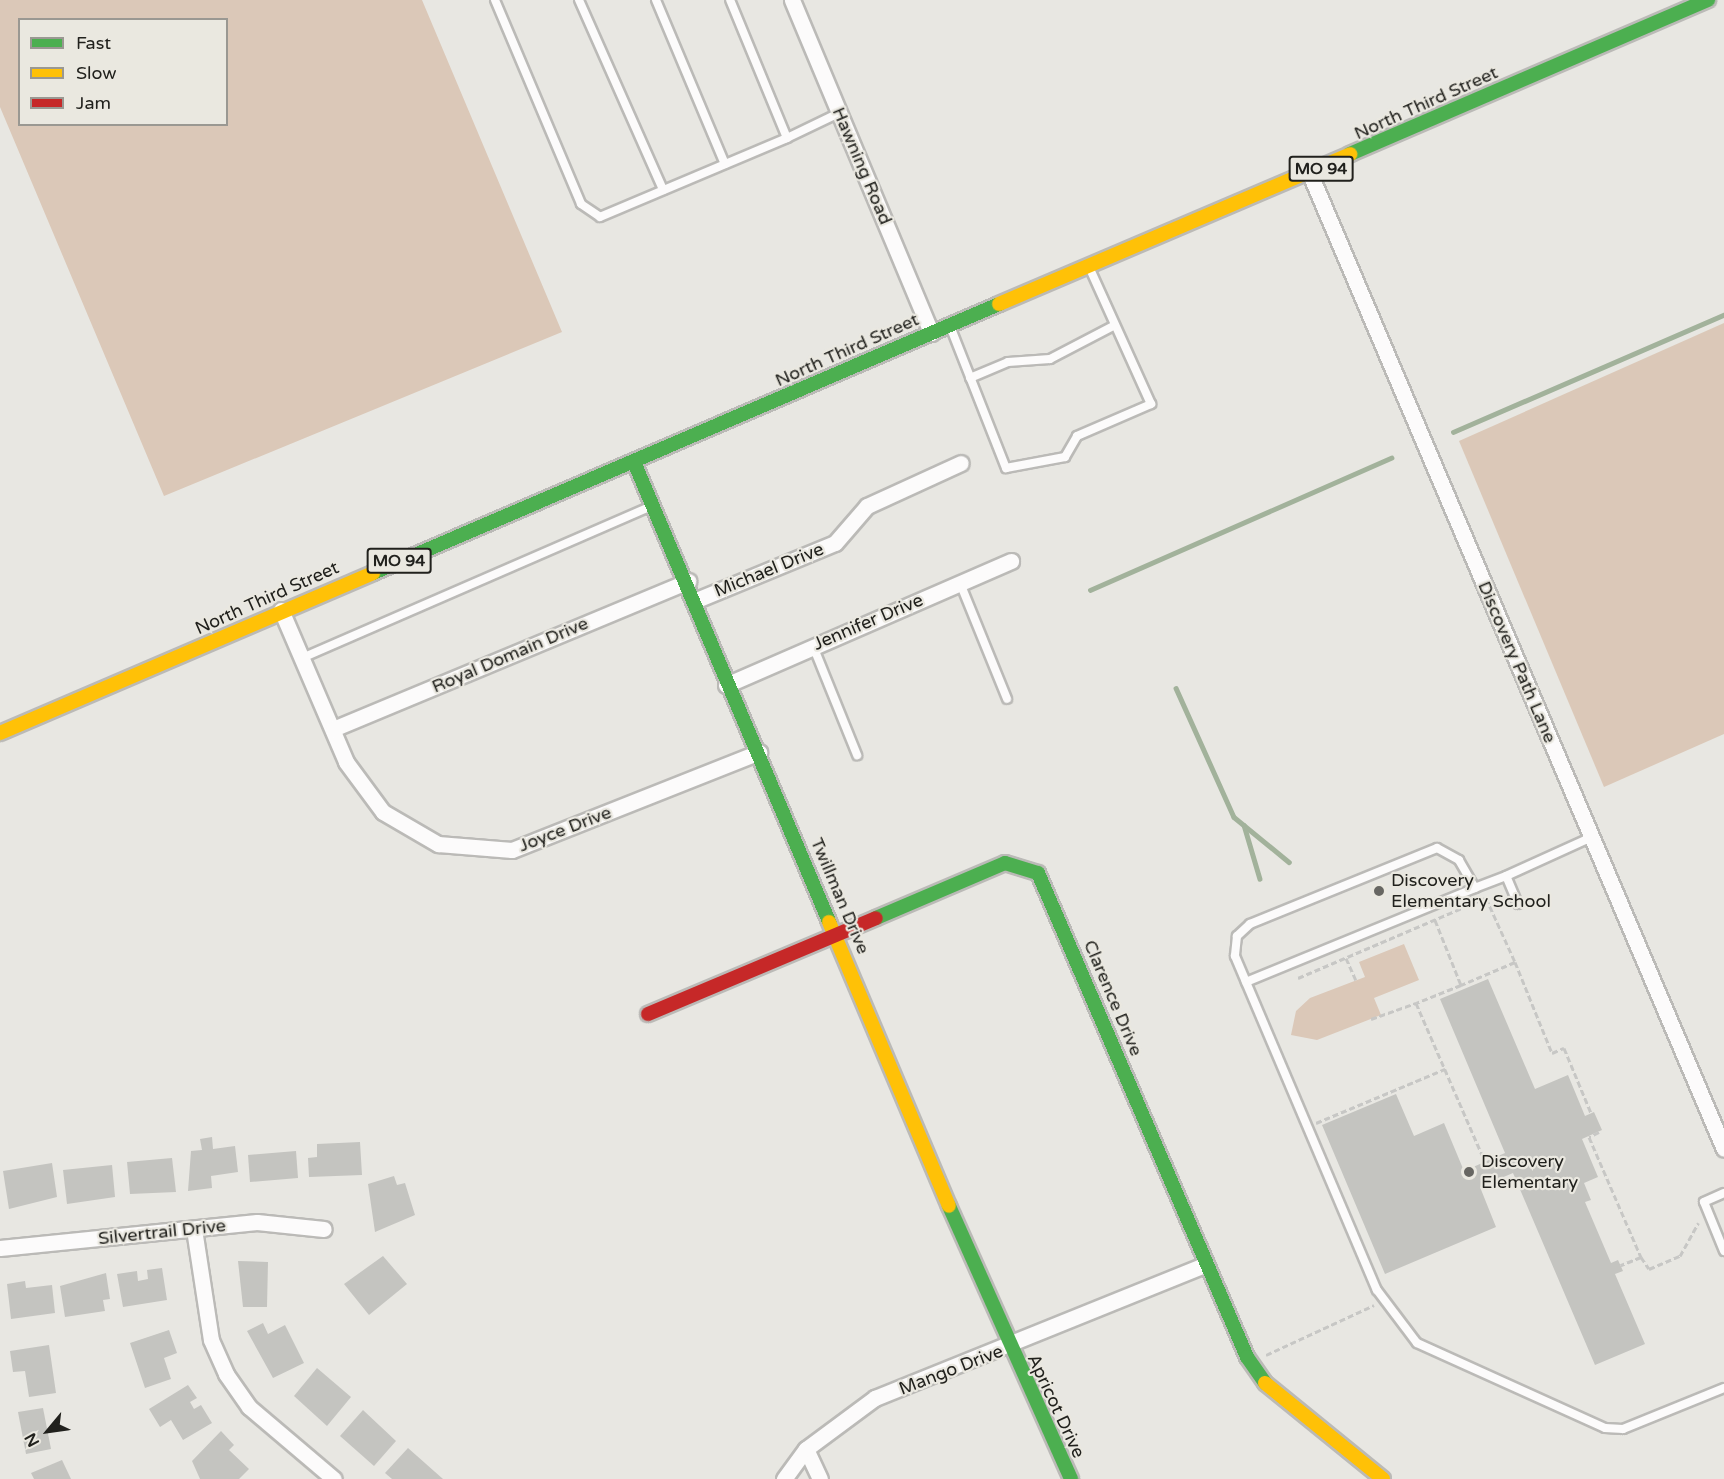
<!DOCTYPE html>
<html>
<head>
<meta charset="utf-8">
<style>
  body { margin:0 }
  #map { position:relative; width:1724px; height:1479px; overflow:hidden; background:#e8e7e2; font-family:"Varela Round",sans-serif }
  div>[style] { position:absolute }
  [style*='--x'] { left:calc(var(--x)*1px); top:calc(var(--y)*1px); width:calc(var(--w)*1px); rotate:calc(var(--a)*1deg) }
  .green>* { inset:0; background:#dbc8b8 }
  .stream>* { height:4.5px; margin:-2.25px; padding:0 2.25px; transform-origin:2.25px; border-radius:2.25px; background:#a2b29b }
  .building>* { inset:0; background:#c4c4c0 }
  .path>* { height:3px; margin-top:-1.5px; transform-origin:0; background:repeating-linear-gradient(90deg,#c7c7c5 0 6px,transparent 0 9px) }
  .roads { filter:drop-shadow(2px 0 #bbbab7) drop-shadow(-2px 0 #bbbab7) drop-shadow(0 2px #bbbab7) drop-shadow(0 -2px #bbbab7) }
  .lane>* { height:8px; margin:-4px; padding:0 4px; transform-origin:4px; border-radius:4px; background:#fcfbfb }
  .street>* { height:15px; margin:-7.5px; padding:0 7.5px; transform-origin:7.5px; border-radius:7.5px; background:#fcfbfb }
  .fast>* { height:14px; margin:-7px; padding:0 7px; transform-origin:7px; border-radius:7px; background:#4caf50 }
  .slow>* { height:14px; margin:-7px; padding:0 7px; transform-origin:7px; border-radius:7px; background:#ffc107 }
  .jam>* { height:14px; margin:-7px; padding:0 7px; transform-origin:7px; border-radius:7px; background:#c62828 }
  .dots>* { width:16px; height:16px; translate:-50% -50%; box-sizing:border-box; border:3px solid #eae8e0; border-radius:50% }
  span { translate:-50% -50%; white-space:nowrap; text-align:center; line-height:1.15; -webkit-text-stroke:4.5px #eae8e0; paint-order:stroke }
  .shield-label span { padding:2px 4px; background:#eae8e0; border:2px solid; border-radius:4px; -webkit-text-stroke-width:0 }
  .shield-label { font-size:16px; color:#21211d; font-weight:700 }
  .street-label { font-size:18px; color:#21211d }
  .poi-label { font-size:18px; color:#21211d }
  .left { translate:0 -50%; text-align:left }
  .legend { position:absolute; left:18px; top:18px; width:210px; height:108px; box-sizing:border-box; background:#eae8e0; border:2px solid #9a9892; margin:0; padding:8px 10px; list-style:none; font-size:18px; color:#21211d }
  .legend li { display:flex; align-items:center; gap:12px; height:30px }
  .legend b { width:30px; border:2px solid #9a9892 }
  .north { position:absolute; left:18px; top:1401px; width:60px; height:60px; -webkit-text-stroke:4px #eae8e0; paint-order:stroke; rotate:241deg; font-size:16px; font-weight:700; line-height:24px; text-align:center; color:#21211d }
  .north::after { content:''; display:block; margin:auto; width:21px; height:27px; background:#21211d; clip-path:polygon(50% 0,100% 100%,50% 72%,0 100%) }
</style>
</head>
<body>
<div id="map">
  <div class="green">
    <i style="clip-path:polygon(evenodd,0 0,422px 0,562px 332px,164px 496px,0 107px,0 0,20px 20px,226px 20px,226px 124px,20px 124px,20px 20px)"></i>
    <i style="clip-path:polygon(1724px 323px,1724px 734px,1604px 787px,1459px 441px)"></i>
    <i style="clip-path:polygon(1404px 944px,1419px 980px,1374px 998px,1381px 1015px,1317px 1040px,1291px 1035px,1296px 1011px,1310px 998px,1365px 977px,1359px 962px)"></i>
  </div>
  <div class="stream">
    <i style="--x:1453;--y:432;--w:295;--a:-23.4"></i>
    <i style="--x:1090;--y:590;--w:329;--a:-23.7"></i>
    <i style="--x:1176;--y:688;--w:141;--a:65.8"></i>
    <i style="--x:1234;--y:817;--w:71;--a:39.3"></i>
    <i style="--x:1244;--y:825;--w:56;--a:73.5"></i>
  </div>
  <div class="building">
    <i style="clip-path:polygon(1488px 979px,1535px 1089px,1568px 1075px,1585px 1116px,1594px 1112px,1602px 1130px,1582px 1139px,1598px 1177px,1584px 1183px,1591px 1200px,1585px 1202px,1611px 1263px,1618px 1260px,1623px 1271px,1615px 1274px,1645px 1344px,1595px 1365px,1513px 1173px,1480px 1187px,1496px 1227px,1385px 1274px,1322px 1125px,1396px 1094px,1414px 1136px,1444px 1123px,1464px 1171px,1505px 1153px,1440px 999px)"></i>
    <i style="clip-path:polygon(212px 1137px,213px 1149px,235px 1146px,238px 1172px,211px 1176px,212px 1188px,188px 1191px,191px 1151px,202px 1150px,200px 1139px)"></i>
    <i style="clip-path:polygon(360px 1142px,362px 1175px,309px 1177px,308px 1158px,317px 1157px,317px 1144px)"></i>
    <i style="clip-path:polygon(296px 1151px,298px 1178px,250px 1182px,248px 1155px)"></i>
    <i style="clip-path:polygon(172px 1158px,176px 1192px,130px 1194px,127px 1162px)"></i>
    <i style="clip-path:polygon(52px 1163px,57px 1197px,9px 1209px,3px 1171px)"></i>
    <i style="clip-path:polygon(112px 1165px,115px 1197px,67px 1204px,63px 1170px)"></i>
    <i style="clip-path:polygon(394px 1176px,397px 1185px,405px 1183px,415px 1215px,375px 1232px,368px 1184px)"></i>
    <i style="clip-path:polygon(383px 1256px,407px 1284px,369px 1315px,344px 1284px)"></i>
    <i style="clip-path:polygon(238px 1261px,268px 1262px,267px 1307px,243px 1307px)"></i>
    <i style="clip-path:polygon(162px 1268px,167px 1300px,123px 1307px,117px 1274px,137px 1271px,138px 1281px,148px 1279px,147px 1270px)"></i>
    <i style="clip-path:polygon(106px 1273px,110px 1299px,103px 1300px,105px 1311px,65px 1317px,60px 1286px)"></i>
    <i style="clip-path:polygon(25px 1281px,26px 1288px,52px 1285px,55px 1313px,11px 1319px,7px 1284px)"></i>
    <i style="clip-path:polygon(263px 1323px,268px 1334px,285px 1325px,304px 1363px,273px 1378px,247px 1331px)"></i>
    <i style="clip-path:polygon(169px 1330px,177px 1353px,164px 1358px,171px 1379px,145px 1388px,130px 1343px)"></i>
    <i style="clip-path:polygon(49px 1345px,56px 1393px,29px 1397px,25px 1371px,13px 1372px,10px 1351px)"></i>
    <i style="clip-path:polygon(317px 1368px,351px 1397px,327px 1426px,294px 1396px)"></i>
    <i style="clip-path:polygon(188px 1385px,197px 1398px,190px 1402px,194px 1409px,201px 1405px,212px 1423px,183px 1440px,171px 1420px,160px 1427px,149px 1409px)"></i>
    <i style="clip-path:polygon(43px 1408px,51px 1449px,26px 1454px,18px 1412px)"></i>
    <i style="clip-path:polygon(363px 1410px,396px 1441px,374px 1466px,340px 1436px)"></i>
    <i style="clip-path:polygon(221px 1431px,234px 1445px,229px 1450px,249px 1469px,239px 1479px,200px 1479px,192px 1461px)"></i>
    <i style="clip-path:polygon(408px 1448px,443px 1479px,392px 1479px,385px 1473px)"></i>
    <i style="clip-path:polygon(62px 1460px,71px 1479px,34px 1479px,31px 1473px)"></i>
  </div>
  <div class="path">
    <i style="--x:1435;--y:920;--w:70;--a:68.2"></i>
    <i style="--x:1461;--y:985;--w:48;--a:158.2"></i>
    <i style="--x:1416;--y:1003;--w:173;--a:66.5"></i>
    <i style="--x:1346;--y:958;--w:24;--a:66"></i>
    <i style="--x:1515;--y:962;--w:98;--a:67.9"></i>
    <i style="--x:1552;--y:1053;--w:13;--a:-23"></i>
    <i style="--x:1564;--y:1048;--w:70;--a:67.4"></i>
    <i style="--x:1298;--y:978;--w:204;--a:-23.1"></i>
    <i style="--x:1486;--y:898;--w:70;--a:65.6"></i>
    <i style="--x:1515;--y:962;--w:59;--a:156.9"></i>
    <i style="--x:1371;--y:1019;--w:48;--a:-19.6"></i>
    <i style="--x:1316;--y:1123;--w:140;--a:-22.7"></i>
    <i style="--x:1599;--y:1132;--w:11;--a:153"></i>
    <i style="--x:1589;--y:1137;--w:131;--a:66.6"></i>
    <i style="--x:1641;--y:1257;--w:22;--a:158"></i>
    <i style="--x:1641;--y:1257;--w:14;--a:56"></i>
    <i style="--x:1649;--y:1269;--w:34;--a:-23"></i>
    <i style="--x:1680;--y:1256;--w:38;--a:-61"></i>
    <i style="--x:1266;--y:1355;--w:119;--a:-24.8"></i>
  </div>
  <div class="roads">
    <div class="lane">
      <i style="--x:495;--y:0;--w:221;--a:67.1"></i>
      <i style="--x:581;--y:204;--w:23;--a:34"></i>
      <i style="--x:600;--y:217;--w:203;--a:-22.9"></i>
      <i style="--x:787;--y:138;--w:149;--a:-112.4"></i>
      <i style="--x:579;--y:0;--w:208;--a:66.1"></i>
      <i style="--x:656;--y:0;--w:178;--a:67.2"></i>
      <i style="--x:787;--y:138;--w:58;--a:-25.7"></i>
      <i style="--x:950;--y:326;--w:153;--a:68.5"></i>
      <i style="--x:1006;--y:468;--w:60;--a:-10.6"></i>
      <i style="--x:1065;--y:457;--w:24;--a:-60"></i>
      <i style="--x:1077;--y:436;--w:81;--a:-23.4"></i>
      <i style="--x:1151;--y:404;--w:150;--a:-114.3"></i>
      <i style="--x:970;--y:378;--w:41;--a:-22.8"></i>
      <i style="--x:1008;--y:362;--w:42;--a:-4.1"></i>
      <i style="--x:1050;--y:359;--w:73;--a:-27.6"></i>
      <i style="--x:960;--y:583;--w:125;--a:67.9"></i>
      <i style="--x:813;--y:646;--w:118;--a:68"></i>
      <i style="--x:302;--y:658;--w:382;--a:-23.5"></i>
      <i style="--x:1506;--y:876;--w:33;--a:159"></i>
      <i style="--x:1475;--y:888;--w:32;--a:-120"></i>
      <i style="--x:1459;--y:860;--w:25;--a:-151"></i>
      <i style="--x:1437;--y:848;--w:202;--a:157.9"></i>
      <i style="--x:1250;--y:924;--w:18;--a:137"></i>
      <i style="--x:1237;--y:936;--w:20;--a:96"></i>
      <i style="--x:1235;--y:956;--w:363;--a:67"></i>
      <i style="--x:1377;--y:1290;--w:66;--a:53"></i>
      <i style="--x:1417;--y:1343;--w:206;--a:24.3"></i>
      <i style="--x:1605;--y:1428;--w:18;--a:3"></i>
      <i style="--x:1623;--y:1429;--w:109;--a:-22.1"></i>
      <i style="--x:1518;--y:904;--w:30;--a:-113"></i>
      <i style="--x:1506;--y:876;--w:94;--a:-24.4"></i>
      <i style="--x:1246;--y:982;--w:248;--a:-22.3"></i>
      <i style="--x:1724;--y:1193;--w:22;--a:156"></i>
      <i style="--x:1704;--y:1202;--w:53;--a:67.8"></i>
    </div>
    <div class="street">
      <i style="--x:792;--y:0;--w:361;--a:67.3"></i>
      <i style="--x:1310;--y:174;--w:1059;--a:66.99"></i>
      <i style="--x:694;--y:601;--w:152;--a:-22.4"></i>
      <i style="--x:835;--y:543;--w:49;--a:-49.1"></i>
      <i style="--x:867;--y:506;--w:103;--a:-24.6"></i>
      <i style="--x:281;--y:610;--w:165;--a:66.8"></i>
      <i style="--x:346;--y:762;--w:62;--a:53.5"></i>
      <i style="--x:383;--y:812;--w:64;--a:30.2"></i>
      <i style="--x:438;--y:844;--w:74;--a:4.6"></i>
      <i style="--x:512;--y:850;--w:266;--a:-21.6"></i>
      <i style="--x:726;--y:685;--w:311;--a:-23.5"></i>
      <i style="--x:333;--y:729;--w:385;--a:-22.6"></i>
      <i style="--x:194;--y:1229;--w:112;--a:81.3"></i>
      <i style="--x:211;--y:1340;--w:37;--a:66"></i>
      <i style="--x:226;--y:1374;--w:40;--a:55.1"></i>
      <i style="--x:249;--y:1407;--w:111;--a:40.3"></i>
      <i style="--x:0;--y:1248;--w:258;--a:-5.8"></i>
      <i style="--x:257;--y:1222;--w:67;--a:6"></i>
      <i style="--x:806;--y:1449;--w:33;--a:65"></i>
      <i style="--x:784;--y:1479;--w:37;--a:-54"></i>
      <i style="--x:806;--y:1449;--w:86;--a:-36.5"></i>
      <i style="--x:875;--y:1398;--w:357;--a:-22"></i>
    </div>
    <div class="fast">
      <i style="--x:1350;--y:154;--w:390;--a:-23.3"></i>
      <i style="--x:634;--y:462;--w:500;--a:67"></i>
      <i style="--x:373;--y:573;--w:681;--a:-23.25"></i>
      <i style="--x:876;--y:918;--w:140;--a:-23.1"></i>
      <i style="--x:1005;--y:863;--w:34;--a:17"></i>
      <i style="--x:1038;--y:873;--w:527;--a:66.64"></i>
      <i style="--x:1247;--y:1357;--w:32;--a:55"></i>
      <i style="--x:949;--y:1206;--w:299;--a:65.9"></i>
    </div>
    <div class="slow">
      <i style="--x:999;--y:304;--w:382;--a:-23.1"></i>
      <i style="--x:0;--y:733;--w:406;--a:-23.2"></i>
      <i style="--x:829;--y:922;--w:308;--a:67.1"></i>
      <i style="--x:1265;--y:1383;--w:152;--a:39.1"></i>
    </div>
    <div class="jam">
      <i style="--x:648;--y:1014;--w:247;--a:-22.8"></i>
    </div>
  </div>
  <div class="dots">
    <i style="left:1379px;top:891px;background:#676662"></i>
    <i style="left:1469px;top:1172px;background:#676662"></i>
  </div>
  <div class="shield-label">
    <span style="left:1321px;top:169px">MO 94</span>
    <span style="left:399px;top:561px">MO 94</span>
  </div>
  <div class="street-label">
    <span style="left:1426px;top:103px;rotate:-24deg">North Third Street</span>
    <span style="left:862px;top:166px;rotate:67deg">Hawning Road</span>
    <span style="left:847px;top:350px;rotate:-24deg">North Third Street</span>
    <span style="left:769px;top:570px;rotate:-22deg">Michael Drive</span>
    <span style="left:267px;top:598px;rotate:-24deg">North Third Street</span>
    <span style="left:868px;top:622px;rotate:-23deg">Jennifer Drive</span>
    <span style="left:510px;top:655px;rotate:-23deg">Royal Domain Drive</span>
    <span style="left:1517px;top:662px;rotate:67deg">Discovery Path Lane</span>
    <span style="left:565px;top:829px;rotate:-21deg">Joyce Drive</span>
    <span style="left:840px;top:896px;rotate:67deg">Twillman Drive</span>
    <span style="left:1113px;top:998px;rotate:67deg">Clarence Drive</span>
    <span style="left:162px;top:1232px;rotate:-6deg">Silvertrail Drive</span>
    <span style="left:951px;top:1370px;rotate:-21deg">Mango Drive</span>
    <span style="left:1056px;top:1406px;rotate:65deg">Apricot Drive</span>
  </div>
  <div class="poi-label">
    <span class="left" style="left:1391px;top:891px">Discovery<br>Elementary School</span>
    <span class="left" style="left:1481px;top:1172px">Discovery<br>Elementary</span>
  </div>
  <ul class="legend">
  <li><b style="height:8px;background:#4caf50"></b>Fast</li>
  <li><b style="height:8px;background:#ffc107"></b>Slow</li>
  <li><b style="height:8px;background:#c62828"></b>Jam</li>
  </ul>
  <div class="north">N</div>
</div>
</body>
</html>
